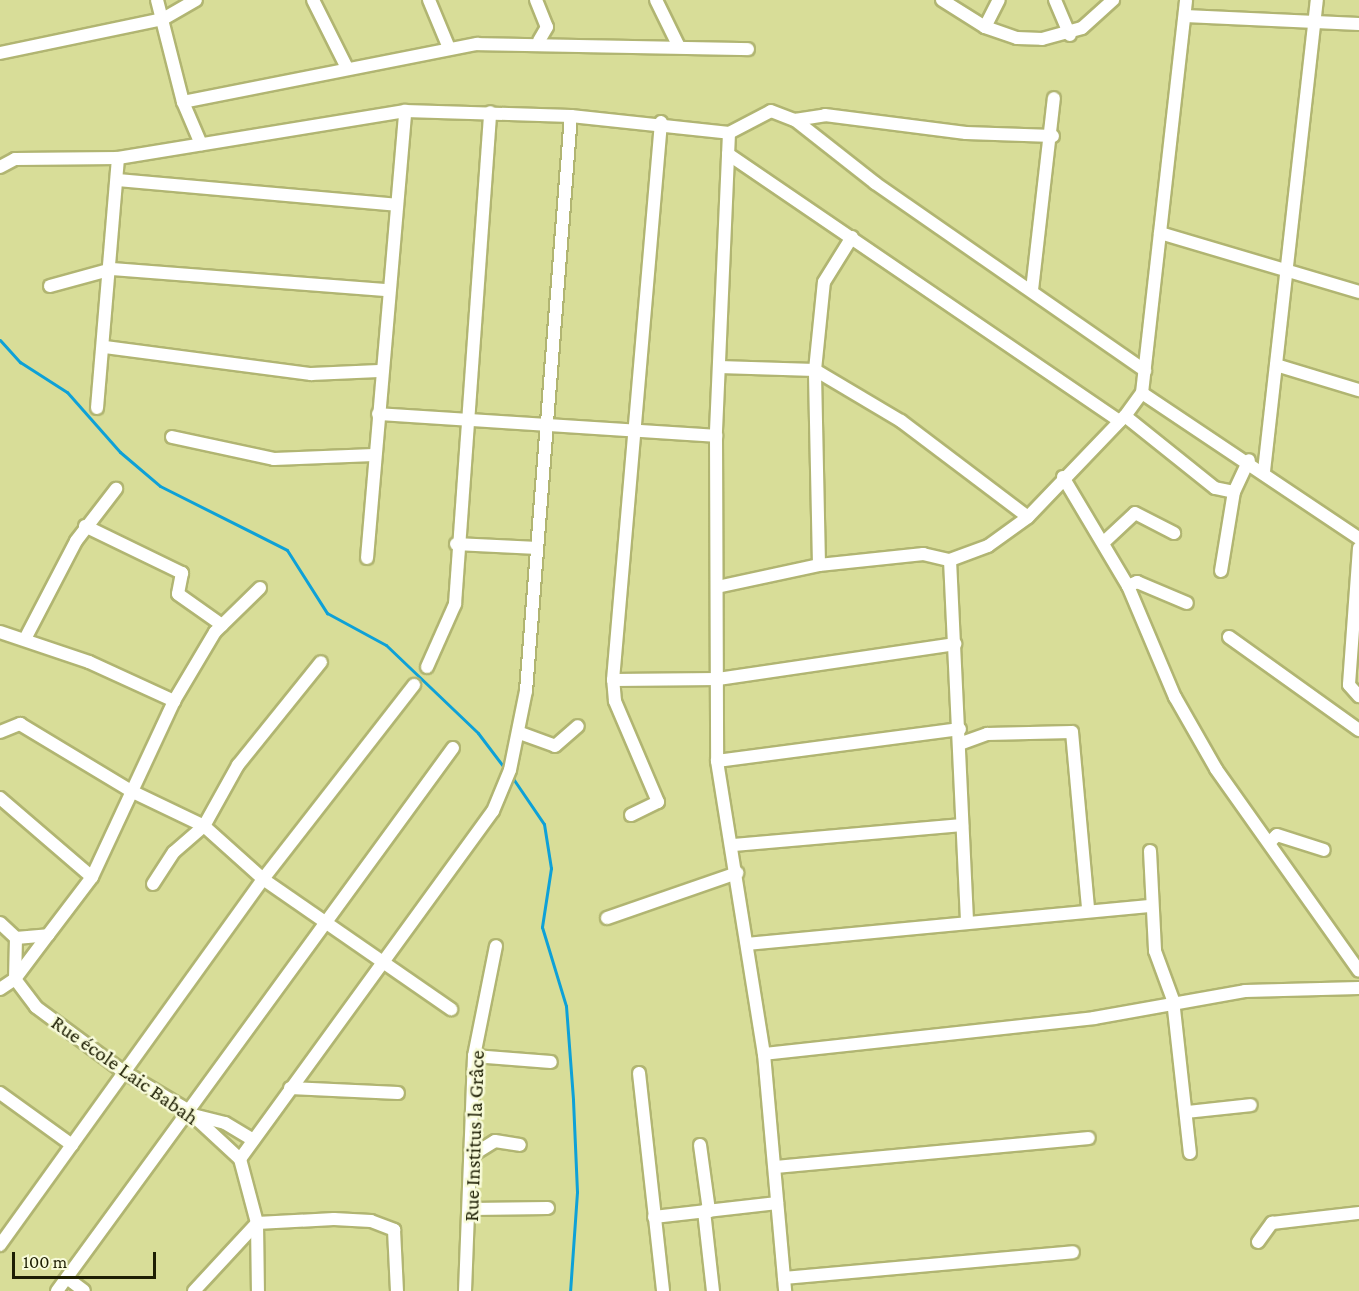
<!DOCTYPE html>
<html>
<head>
<meta charset="utf-8">
<style>
  body { margin:0 }
  #map { position:relative; width:1359px; height:1291px; overflow:hidden; background:#d8dd98; font-family:"Crimson Pro",serif }
  div>[style] { position:absolute }
  [style*='--x'] { left:calc(var(--x)*1px); top:calc(var(--y)*1px); width:calc(var(--w)*1px); rotate:calc(var(--a)*1deg) }
  .stream>* { height:3px; margin:-1.5px; padding:0 1.5px; transform-origin:1.5px; border-radius:1.5px; background:#0ea1d7 }
  .roads { filter:drop-shadow(2px 0 #b1b572) drop-shadow(-2px 0 #b1b572) drop-shadow(0 2px #b1b572) drop-shadow(0 -2px #b1b572) }
  .minor>* { height:12px; margin:-6px; padding:0 6px; transform-origin:6px; border-radius:6px; background:#fff }
  span { translate:-50% -50%; white-space:nowrap; text-align:center; line-height:1.15; -webkit-text-stroke:5px #f8fbd9; paint-order:stroke }
  .street-label { font-size:21px; color:#1d1e03 }
  .scale { position:absolute; left:12px; top:1252px; width:144px; height:27px; box-sizing:border-box; border:3px solid #1d1e03; border-top:0; padding-left:8px; font-size:18px; line-height:21px; white-space:nowrap; color:#1d1e03; -webkit-text-stroke:4px #f8fbd9; paint-order:stroke }
</style>
</head>
<body>
<div id="map">
  <div class="stream">
    <i style="--x:0;--y:340;--w:30;--a:48"></i>
    <i style="--x:20;--y:362;--w:56;--a:32.6"></i>
    <i style="--x:67;--y:392;--w:80;--a:48.5"></i>
    <i style="--x:120;--y:452;--w:52;--a:40.4"></i>
    <i style="--x:160;--y:486;--w:142;--a:26.7"></i>
    <i style="--x:287;--y:550;--w:75;--a:57.6"></i>
    <i style="--x:327;--y:613;--w:67;--a:28.5"></i>
    <i style="--x:386;--y:645;--w:127;--a:43.7"></i>
    <i style="--x:478;--y:733;--w:46;--a:52.9"></i>
    <i style="--x:512;--y:777;--w:57;--a:55.8"></i>
    <i style="--x:544;--y:824;--w:45;--a:81"></i>
    <i style="--x:551;--y:868;--w:60;--a:98.7"></i>
    <i style="--x:542;--y:927;--w:83;--a:73.1"></i>
    <i style="--x:566;--y:1006;--w:94;--a:85.7"></i>
    <i style="--x:573;--y:1100;--w:92;--a:87.5"></i>
    <i style="--x:577;--y:1192;--w:99;--a:94"></i>
  </div>
  <div class="roads">
    <div class="minor">
      <i style="--x:157;--y:0;--w:105;--a:75.7"></i>
      <i style="--x:183;--y:102;--w:46;--a:66.8"></i>
      <i style="--x:313;--y:0;--w:76;--a:63.4"></i>
      <i style="--x:429;--y:0;--w:52;--a:67.4"></i>
      <i style="--x:536;--y:0;--w:29;--a:68"></i>
      <i style="--x:547;--y:27;--w:16;--a:120"></i>
      <i style="--x:656;--y:0;--w:52;--a:63.9"></i>
      <i style="--x:942;--y:0;--w:51;--a:32.1"></i>
      <i style="--x:985;--y:27;--w:34;--a:19"></i>
      <i style="--x:1017;--y:38;--w:25;--a:2"></i>
      <i style="--x:1042;--y:39;--w:41;--a:-15.4"></i>
      <i style="--x:1082;--y:28;--w:42;--a:-42.1"></i>
      <i style="--x:1055;--y:0;--w:38;--a:67"></i>
      <i style="--x:1185;--y:16;--w:174;--a:2.6"></i>
      <i style="--x:985;--y:27;--w:30;--a:-63"></i>
      <i style="--x:0;--y:53;--w:167;--a:-11.8"></i>
      <i style="--x:163;--y:19;--w:38;--a:-30"></i>
      <i style="--x:183;--y:102;--w:300;--a:-11.2"></i>
      <i style="--x:477;--y:44;--w:271;--a:1.1"></i>
      <i style="--x:795;--y:120;--w:30;--a:-9"></i>
      <i style="--x:825;--y:115;--w:142;--a:7.3"></i>
      <i style="--x:966;--y:133;--w:87;--a:2"></i>
      <i style="--x:729;--y:133;--w:303;--a:92.5"></i>
      <i style="--x:716;--y:436;--w:325;--a:89.8"></i>
      <i style="--x:717;--y:761;--w:297;--a:80.9"></i>
      <i style="--x:764;--y:1054;--w:238;--a:84.9"></i>
      <i style="--x:728;--y:154;--w:474;--a:34.3"></i>
      <i style="--x:0;--y:167;--w:17;--a:-28"></i>
      <i style="--x:15;--y:159;--w:103;--a:-0.6"></i>
      <i style="--x:118;--y:158;--w:291;--a:-9.3"></i>
      <i style="--x:405;--y:111;--w:166;--a:1.7"></i>
      <i style="--x:571;--y:116;--w:159;--a:6.1"></i>
      <i style="--x:729;--y:133;--w:47;--a:-27.6"></i>
      <i style="--x:771;--y:111;--w:26;--a:21"></i>
      <i style="--x:795;--y:120;--w:102;--a:38.2"></i>
      <i style="--x:875;--y:183;--w:329;--a:34.8"></i>
      <i style="--x:118;--y:180;--w:279;--a:5.1"></i>
      <i style="--x:1160;--y:233;--w:208;--a:16.5"></i>
      <i style="--x:50;--y:286;--w:64;--a:-15.3"></i>
      <i style="--x:112;--y:269;--w:277;--a:4.4"></i>
      <i style="--x:1032;--y:290;--w:193;--a:-83.5"></i>
      <i style="--x:105;--y:347;--w:208;--a:7.5"></i>
      <i style="--x:311;--y:374;--w:68;--a:-2.5"></i>
      <i style="--x:1276;--y:365;--w:87;--a:16.8"></i>
      <i style="--x:719;--y:367;--w:96;--a:1.8"></i>
      <i style="--x:815;--y:370;--w:100;--a:30.7"></i>
      <i style="--x:901;--y:421;--w:159;--a:37.1"></i>
      <i style="--x:1142;--y:393;--w:261;--a:33.8"></i>
      <i style="--x:97;--y:408;--w:251;--a:-85.2"></i>
      <i style="--x:378;--y:414;--w:339;--a:3.7"></i>
      <i style="--x:1125;--y:416;--w:115;--a:38.7"></i>
      <i style="--x:1215;--y:488;--w:19;--a:12"></i>
      <i style="--x:172;--y:437;--w:104;--a:12.2"></i>
      <i style="--x:274;--y:459;--w:100;--a:-2.3"></i>
      <i style="--x:1264;--y:471;--w:474;--a:-83.6"></i>
      <i style="--x:1063;--y:477;--w:127;--a:59.2"></i>
      <i style="--x:1128;--y:586;--w:121;--a:67.1"></i>
      <i style="--x:1175;--y:697;--w:83;--a:60.3"></i>
      <i style="--x:1216;--y:769;--w:247;--a:54.7"></i>
      <i style="--x:85;--y:526;--w:108;--a:25.9"></i>
      <i style="--x:182;--y:573;--w:21;--a:101"></i>
      <i style="--x:178;--y:594;--w:54;--a:35.2"></i>
      <i style="--x:1104;--y:542;--w:42;--a:-43.1"></i>
      <i style="--x:1135;--y:513;--w:44;--a:27.1"></i>
      <i style="--x:456;--y:544;--w:81;--a:2.8"></i>
      <i style="--x:1359;--y:548;--w:137;--a:94.2"></i>
      <i style="--x:1349;--y:685;--w:15;--a:48"></i>
      <i style="--x:367;--y:558;--w:449;--a:-85.1"></i>
      <i style="--x:950;--y:560;--w:361;--a:87.3"></i>
      <i style="--x:819;--y:565;--w:195;--a:-91.2"></i>
      <i style="--x:815;--y:370;--w:88;--a:-84.2"></i>
      <i style="--x:824;--y:282;--w:53;--a:-58.1"></i>
      <i style="--x:1221;--y:571;--w:80;--a:-80.7"></i>
      <i style="--x:1234;--y:492;--w:35;--a:-65"></i>
      <i style="--x:1128;--y:586;--w:10;--a:-24"></i>
      <i style="--x:1137;--y:582;--w:54;--a:22.8"></i>
      <i style="--x:717;--y:587;--w:104;--a:-12.2"></i>
      <i style="--x:819;--y:565;--w:105;--a:-6"></i>
      <i style="--x:923;--y:554;--w:28;--a:13"></i>
      <i style="--x:950;--y:560;--w:40;--a:-20.2"></i>
      <i style="--x:988;--y:546;--w:49;--a:-35.9"></i>
      <i style="--x:1028;--y:517;--w:140;--a:-46.2"></i>
      <i style="--x:1125;--y:416;--w:29;--a:-54"></i>
      <i style="--x:1142;--y:393;--w:395;--a:-83.6"></i>
      <i style="--x:0;--y:632;--w:94;--a:18.6"></i>
      <i style="--x:89;--y:662;--w:94;--a:24.6"></i>
      <i style="--x:1229;--y:637;--w:160;--a:35.6"></i>
      <i style="--x:25;--y:639;--w:110;--a:-62.5"></i>
      <i style="--x:76;--y:541;--w:66;--a:-52.4"></i>
      <i style="--x:427;--y:667;--w:69;--a:-66"></i>
      <i style="--x:455;--y:604;--w:493;--a:-85.9"></i>
      <i style="--x:613;--y:680;--w:105;--a:-0.5"></i>
      <i style="--x:718;--y:679;--w:240;--a:-8.4"></i>
      <i style="--x:0;--y:732;--w:22;--a:-22"></i>
      <i style="--x:20;--y:724;--w:130;--a:31.1"></i>
      <i style="--x:131;--y:791;--w:81;--a:25.6"></i>
      <i style="--x:204;--y:826;--w:79;--a:41.9"></i>
      <i style="--x:263;--y:879;--w:229;--a:34.7"></i>
      <i style="--x:520;--y:733;--w:37;--a:20"></i>
      <i style="--x:555;--y:746;--w:30;--a:-41"></i>
      <i style="--x:962;--y:743;--w:27;--a:-20"></i>
      <i style="--x:987;--y:734;--w:85;--a:-1.3"></i>
      <i style="--x:1072;--y:732;--w:178;--a:84.8"></i>
      <i style="--x:717;--y:761;--w:245;--a:-7.5"></i>
      <i style="--x:0;--y:798;--w:121;--a:40.7"></i>
      <i style="--x:631;--y:815;--w:30;--a:-26"></i>
      <i style="--x:658;--y:802;--w:110;--a:-113.1"></i>
      <i style="--x:615;--y:701;--w:21;--a:-95"></i>
      <i style="--x:613;--y:680;--w:560;--a:-85.08"></i>
      <i style="--x:1271;--y:841;--w:8;--a:-45"></i>
      <i style="--x:1277;--y:835;--w:49;--a:17.7"></i>
      <i style="--x:734;--y:845;--w:229;--a:-5"></i>
      <i style="--x:1150;--y:851;--w:100;--a:87.1"></i>
      <i style="--x:1155;--y:951;--w:52;--a:69.8"></i>
      <i style="--x:1173;--y:1000;--w:154;--a:83.7"></i>
      <i style="--x:153;--y:884;--w:38;--a:-57"></i>
      <i style="--x:174;--y:852;--w:40;--a:-41"></i>
      <i style="--x:204;--y:826;--w:70;--a:-60.9"></i>
      <i style="--x:238;--y:765;--w:132;--a:-51.1"></i>
      <i style="--x:607;--y:918;--w:138;--a:-19.1"></i>
      <i style="--x:0;--y:923;--w:22;--a:43"></i>
      <i style="--x:16;--y:938;--w:41;--a:91.4"></i>
      <i style="--x:15;--y:979;--w:35;--a:53"></i>
      <i style="--x:36;--y:1007;--w:109;--a:36.5"></i>
      <i style="--x:124;--y:1072;--w:72;--a:30.8"></i>
      <i style="--x:186;--y:1109;--w:74;--a:42.8"></i>
      <i style="--x:240;--y:1159;--w:66;--a:75.1"></i>
      <i style="--x:257;--y:1223;--w:68;--a:89.2"></i>
      <i style="--x:16;--y:938;--w:32;--a:-5"></i>
      <i style="--x:48;--y:935;--w:73;--a:-52.8"></i>
      <i style="--x:92;--y:877;--w:194;--a:-65"></i>
      <i style="--x:174;--y:701;--w:80;--a:-59.3"></i>
      <i style="--x:215;--y:632;--w:63;--a:-44.4"></i>
      <i style="--x:747;--y:944;--w:406;--a:-5.4"></i>
      <i style="--x:0;--y:989;--w:18;--a:-34"></i>
      <i style="--x:15;--y:979;--w:55;--a:-53.1"></i>
      <i style="--x:764;--y:1054;--w:332;--a:-6.2"></i>
      <i style="--x:1094;--y:1018;--w:153;--a:-10.1"></i>
      <i style="--x:1245;--y:991;--w:114;--a:-1.5"></i>
      <i style="--x:474;--y:1056;--w:77;--a:4.5"></i>
      <i style="--x:639;--y:1073;--w:219;--a:83.7"></i>
      <i style="--x:290;--y:1088;--w:108;--a:2.7"></i>
      <i style="--x:0;--y:1093;--w:89;--a:35.8"></i>
      <i style="--x:1187;--y:1112;--w:64;--a:-6.2"></i>
      <i style="--x:193;--y:1115;--w:33;--a:14"></i>
      <i style="--x:225;--y:1123;--w:33;--a:31"></i>
      <i style="--x:700;--y:1145;--w:67;--a:82.2"></i>
      <i style="--x:471;--y:1156;--w:28;--a:-32"></i>
      <i style="--x:495;--y:1141;--w:25;--a:9"></i>
      <i style="--x:240;--y:1159;--w:430;--a:-54"></i>
      <i style="--x:493;--y:811;--w:44;--a:-67.5"></i>
      <i style="--x:510;--y:770;--w:81;--a:-78.6"></i>
      <i style="--x:526;--y:691;--w:577;--a:-85.53"></i>
      <i style="--x:776;--y:1167;--w:314;--a:-5.3"></i>
      <i style="--x:472;--y:1209;--w:76;--a:-0.8"></i>
      <i style="--x:704;--y:1211;--w:81;--a:83.6"></i>
      <i style="--x:654;--y:1217;--w:124;--a:-6.5"></i>
      <i style="--x:1258;--y:1242;--w:24;--a:-54"></i>
      <i style="--x:1272;--y:1223;--w:88;--a:-6.6"></i>
      <i style="--x:0;--y:1245;--w:451;--a:-54.3"></i>
      <i style="--x:263;--y:879;--w:246;--a:-52.1"></i>
      <i style="--x:67;--y:1278;--w:21;--a:37"></i>
      <i style="--x:784;--y:1278;--w:290;--a:-5.1"></i>
      <i style="--x:57;--y:1291;--w:672;--a:-53.9"></i>
      <i style="--x:194;--y:1291;--w:93;--a:-47.2"></i>
      <i style="--x:257;--y:1223;--w:77;--a:-3"></i>
      <i style="--x:334;--y:1219;--w:37;--a:3"></i>
      <i style="--x:371;--y:1221;--w:25;--a:21"></i>
      <i style="--x:394;--y:1230;--w:61;--a:87.2"></i>
      <i style="--x:465;--y:1291;--w:235;--a:-87.8"></i>
      <i style="--x:474;--y:1056;--w:112;--a:-78.7"></i>
    </div>
  </div>
  <div class="street-label">
    <span style="left:125px;top:1070px;rotate:35deg">Rue école Laic Babah</span>
    <span style="left:474px;top:1136px;rotate:-88deg">Rue Institus la Grâce</span>
  </div>
  <div class="scale">100 m</div>
</div>
</body>
</html>
